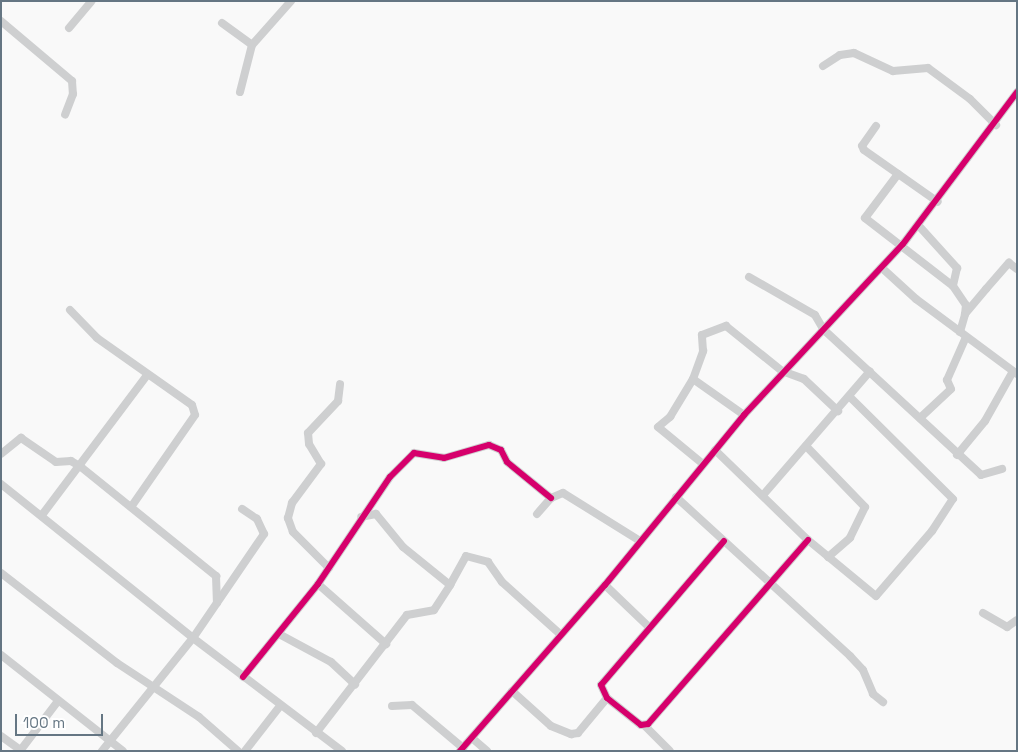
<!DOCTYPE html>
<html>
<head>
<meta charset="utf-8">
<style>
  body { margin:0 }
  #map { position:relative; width:1018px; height:752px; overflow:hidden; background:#f9f9f9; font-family:"Space Grotesk",sans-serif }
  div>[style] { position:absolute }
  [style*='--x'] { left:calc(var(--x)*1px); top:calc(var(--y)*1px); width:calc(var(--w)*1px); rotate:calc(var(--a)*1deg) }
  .minor>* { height:8px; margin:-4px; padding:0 4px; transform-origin:4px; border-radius:4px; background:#cecfd0 }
  .cycleway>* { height:6px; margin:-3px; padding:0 3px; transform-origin:3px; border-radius:3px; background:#d6006c }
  span { translate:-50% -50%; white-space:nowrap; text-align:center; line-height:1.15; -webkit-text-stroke:5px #fff; paint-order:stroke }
  .frame { position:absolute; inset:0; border:2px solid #657683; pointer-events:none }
  .scale { position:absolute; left:15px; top:714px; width:88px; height:22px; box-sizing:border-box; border:2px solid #657683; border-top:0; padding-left:6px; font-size:15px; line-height:18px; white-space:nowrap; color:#657683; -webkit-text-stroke:4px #fff; paint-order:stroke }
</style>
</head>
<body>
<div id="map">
  <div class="minor">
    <i style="--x:1;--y:21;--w:93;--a:40.2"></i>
    <i style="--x:72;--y:81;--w:13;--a:86"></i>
    <i style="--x:73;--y:94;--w:22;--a:111"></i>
    <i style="--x:222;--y:23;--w:37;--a:36"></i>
    <i style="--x:69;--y:28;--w:35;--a:-50"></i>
    <i style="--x:823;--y:66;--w:20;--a:-33"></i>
    <i style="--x:840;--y:55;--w:14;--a:-8"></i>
    <i style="--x:854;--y:53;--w:43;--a:24.8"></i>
    <i style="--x:893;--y:71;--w:35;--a:-5"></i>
    <i style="--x:928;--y:68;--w:52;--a:36.4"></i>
    <i style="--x:970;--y:99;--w:37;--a:45"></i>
    <i style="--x:240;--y:92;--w:49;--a:-75.7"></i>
    <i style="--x:252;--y:45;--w:59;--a:-48.4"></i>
    <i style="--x:876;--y:126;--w:24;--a:125"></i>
    <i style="--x:862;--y:146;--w:4;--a:63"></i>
    <i style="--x:864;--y:150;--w:90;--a:35.1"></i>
    <i style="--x:898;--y:174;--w:55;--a:126.9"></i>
    <i style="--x:865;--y:218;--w:111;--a:37.7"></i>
    <i style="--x:953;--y:286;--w:23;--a:56"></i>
    <i style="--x:966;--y:305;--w:9;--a:96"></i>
    <i style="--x:919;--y:226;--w:57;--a:47.9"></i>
    <i style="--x:957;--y:268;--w:18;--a:103"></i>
    <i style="--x:882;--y:268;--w:46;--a:42.4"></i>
    <i style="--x:916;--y:299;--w:126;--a:36.6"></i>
    <i style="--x:749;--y:277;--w:76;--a:29.9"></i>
    <i style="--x:815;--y:315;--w:16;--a:60"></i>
    <i style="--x:823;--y:329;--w:215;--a:42.7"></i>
    <i style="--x:981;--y:475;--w:22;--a:-16"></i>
    <i style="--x:70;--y:310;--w:39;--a:46"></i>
    <i style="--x:97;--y:338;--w:116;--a:35.2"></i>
    <i style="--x:192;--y:405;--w:10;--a:73"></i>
    <i style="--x:195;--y:415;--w:112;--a:124.8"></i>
    <i style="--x:960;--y:332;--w:19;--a:-74"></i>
    <i style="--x:965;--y:314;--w:33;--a:-50"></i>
    <i style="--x:986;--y:289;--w:35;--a:-49"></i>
    <i style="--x:1009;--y:263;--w:10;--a:37"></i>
    <i style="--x:693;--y:379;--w:62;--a:35.2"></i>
    <i style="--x:920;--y:418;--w:42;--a:-43.1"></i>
    <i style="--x:951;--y:389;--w:10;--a:-114"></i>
    <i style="--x:947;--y:380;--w:47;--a:-66.2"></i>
    <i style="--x:806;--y:446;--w:85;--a:46"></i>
    <i style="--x:865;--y:507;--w:34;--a:116"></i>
    <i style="--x:850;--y:538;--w:29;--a:139"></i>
    <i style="--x:715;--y:450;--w:129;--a:44.1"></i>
    <i style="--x:808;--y:540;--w:88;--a:39.5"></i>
    <i style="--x:876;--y:596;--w:86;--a:-49.3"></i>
    <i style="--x:932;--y:531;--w:38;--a:-57"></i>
    <i style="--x:953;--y:499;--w:145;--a:-135.3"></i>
    <i style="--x:1;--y:454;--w:26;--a:-39"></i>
    <i style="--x:21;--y:438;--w:42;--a:34.4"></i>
    <i style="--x:56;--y:462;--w:15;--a:-4"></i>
    <i style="--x:71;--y:461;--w:12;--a:31"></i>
    <i style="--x:81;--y:467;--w:174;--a:38.9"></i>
    <i style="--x:216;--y:576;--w:27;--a:88"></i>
    <i style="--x:957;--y:455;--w:44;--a:-50.5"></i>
    <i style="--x:985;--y:421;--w:55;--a:-60.6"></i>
    <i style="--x:703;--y:464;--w:58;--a:-140.6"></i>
    <i style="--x:658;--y:427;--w:16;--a:-40"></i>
    <i style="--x:670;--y:417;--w:44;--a:-58.8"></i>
    <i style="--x:693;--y:379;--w:30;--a:-70"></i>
    <i style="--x:703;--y:351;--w:16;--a:-94"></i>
    <i style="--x:702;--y:335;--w:26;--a:-21"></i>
    <i style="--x:726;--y:326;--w:72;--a:38.8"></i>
    <i style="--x:782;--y:371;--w:23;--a:20"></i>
    <i style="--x:804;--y:379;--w:47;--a:43.3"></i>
    <i style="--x:1;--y:484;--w:246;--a:38.7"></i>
    <i style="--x:193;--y:638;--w:126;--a:-55.7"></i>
    <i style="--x:264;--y:534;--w:17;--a:-115"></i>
    <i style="--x:257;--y:519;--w:18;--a:-146"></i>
    <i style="--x:764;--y:494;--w:162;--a:-49.2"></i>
    <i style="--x:676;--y:497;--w:236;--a:42.4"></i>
    <i style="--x:850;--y:656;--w:19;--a:47"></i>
    <i style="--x:863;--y:670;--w:26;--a:67"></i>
    <i style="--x:873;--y:694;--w:13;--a:39"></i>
    <i style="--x:537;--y:514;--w:21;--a:-49"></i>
    <i style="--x:551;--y:498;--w:13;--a:-23"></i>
    <i style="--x:563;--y:493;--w:91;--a:31.9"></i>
    <i style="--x:42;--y:515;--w:175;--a:-53.1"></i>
    <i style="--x:724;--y:541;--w:189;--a:130.5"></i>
    <i style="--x:601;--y:685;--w:14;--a:65"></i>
    <i style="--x:607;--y:698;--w:43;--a:38.5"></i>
    <i style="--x:641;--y:725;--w:7;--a:-8"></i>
    <i style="--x:648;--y:724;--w:244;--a:-49"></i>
    <i style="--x:329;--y:568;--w:51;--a:-135"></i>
    <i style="--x:293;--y:532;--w:15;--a:-110"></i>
    <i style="--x:288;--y:518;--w:16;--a:-75"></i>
    <i style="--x:292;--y:503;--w:49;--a:-53.4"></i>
    <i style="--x:321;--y:464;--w:23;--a:-121"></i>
    <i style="--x:309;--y:444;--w:11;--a:-95"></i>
    <i style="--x:308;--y:433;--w:44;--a:-46.8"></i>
    <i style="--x:338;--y:401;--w:17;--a:-83"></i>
    <i style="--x:1;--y:573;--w:147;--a:37.8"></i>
    <i style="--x:117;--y:663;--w:98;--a:33.4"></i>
    <i style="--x:199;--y:717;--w:52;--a:41.1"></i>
    <i style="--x:318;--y:584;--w:91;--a:41.4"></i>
    <i style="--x:450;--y:585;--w:33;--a:-61"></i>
    <i style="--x:466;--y:556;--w:23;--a:15"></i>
    <i style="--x:488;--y:562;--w:24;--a:55"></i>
    <i style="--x:502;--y:582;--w:79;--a:41.9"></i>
    <i style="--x:605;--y:585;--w:62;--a:43.7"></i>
    <i style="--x:983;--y:613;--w:28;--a:30"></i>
    <i style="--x:1007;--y:627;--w:12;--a:-35"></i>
    <i style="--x:279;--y:634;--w:59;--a:28.3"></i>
    <i style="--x:331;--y:662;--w:33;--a:43"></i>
    <i style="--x:1;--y:655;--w:155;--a:38.2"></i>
    <i style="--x:243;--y:677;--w:119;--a:-51.1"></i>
    <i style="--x:318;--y:584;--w:129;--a:-56.1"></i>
    <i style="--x:390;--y:477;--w:34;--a:-45"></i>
    <i style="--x:414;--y:453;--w:30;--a:9"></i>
    <i style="--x:444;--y:458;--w:47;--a:-16.1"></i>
    <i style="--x:489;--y:445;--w:13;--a:23"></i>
    <i style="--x:501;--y:450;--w:13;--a:63"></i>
    <i style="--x:507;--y:462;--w:57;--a:39.3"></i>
    <i style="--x:512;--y:691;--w:52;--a:41.9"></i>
    <i style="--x:551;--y:726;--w:22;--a:22"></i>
    <i style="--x:571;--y:734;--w:7;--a:-8"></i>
    <i style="--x:578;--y:733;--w:45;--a:-50.4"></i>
    <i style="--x:392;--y:706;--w:20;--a:-3"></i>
    <i style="--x:412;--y:705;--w:67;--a:40.1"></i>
    <i style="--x:645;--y:726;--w:35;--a:45"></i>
    <i style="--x:316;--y:733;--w:149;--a:-52.4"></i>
    <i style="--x:407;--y:615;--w:27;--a:-10"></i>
    <i style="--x:434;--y:610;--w:30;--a:-57"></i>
    <i style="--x:450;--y:585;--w:60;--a:-141"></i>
    <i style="--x:403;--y:547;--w:43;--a:-129.3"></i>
    <i style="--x:376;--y:514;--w:15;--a:169"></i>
    <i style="--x:1;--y:736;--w:24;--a:36"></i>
    <i style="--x:472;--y:738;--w:20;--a:41"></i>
    <i style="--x:20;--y:751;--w:63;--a:-52.8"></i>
    <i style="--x:102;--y:751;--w:145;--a:-51.2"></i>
    <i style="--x:193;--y:638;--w:187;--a:37.2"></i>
    <i style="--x:245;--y:751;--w:57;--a:-52.1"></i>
    <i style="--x:460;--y:751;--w:220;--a:-48.9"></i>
    <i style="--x:605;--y:585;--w:220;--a:-50.7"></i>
    <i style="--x:744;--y:415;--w:233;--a:-47.1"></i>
    <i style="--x:903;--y:244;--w:190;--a:-53.1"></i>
  </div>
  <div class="cycleway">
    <i style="--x:724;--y:541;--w:189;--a:130.5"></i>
    <i style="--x:601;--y:685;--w:14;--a:65"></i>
    <i style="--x:607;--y:698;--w:43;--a:38.5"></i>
    <i style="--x:641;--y:725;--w:7;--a:-8"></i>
    <i style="--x:648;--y:724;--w:244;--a:-49"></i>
    <i style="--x:243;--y:677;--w:119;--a:-51.1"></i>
    <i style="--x:318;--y:584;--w:129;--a:-56.1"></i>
    <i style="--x:390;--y:477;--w:34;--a:-45"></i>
    <i style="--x:414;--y:453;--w:30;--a:9"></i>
    <i style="--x:444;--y:458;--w:47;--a:-16.1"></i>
    <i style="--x:489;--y:445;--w:13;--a:23"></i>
    <i style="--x:501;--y:450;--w:13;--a:63"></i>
    <i style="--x:507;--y:462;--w:57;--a:39.3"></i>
    <i style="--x:460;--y:751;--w:220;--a:-48.9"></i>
    <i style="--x:605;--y:585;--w:220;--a:-50.7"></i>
    <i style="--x:744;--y:415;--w:233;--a:-47.1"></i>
    <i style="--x:903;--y:244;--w:190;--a:-53.1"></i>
  </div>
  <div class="frame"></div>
  <div class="scale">100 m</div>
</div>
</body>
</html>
